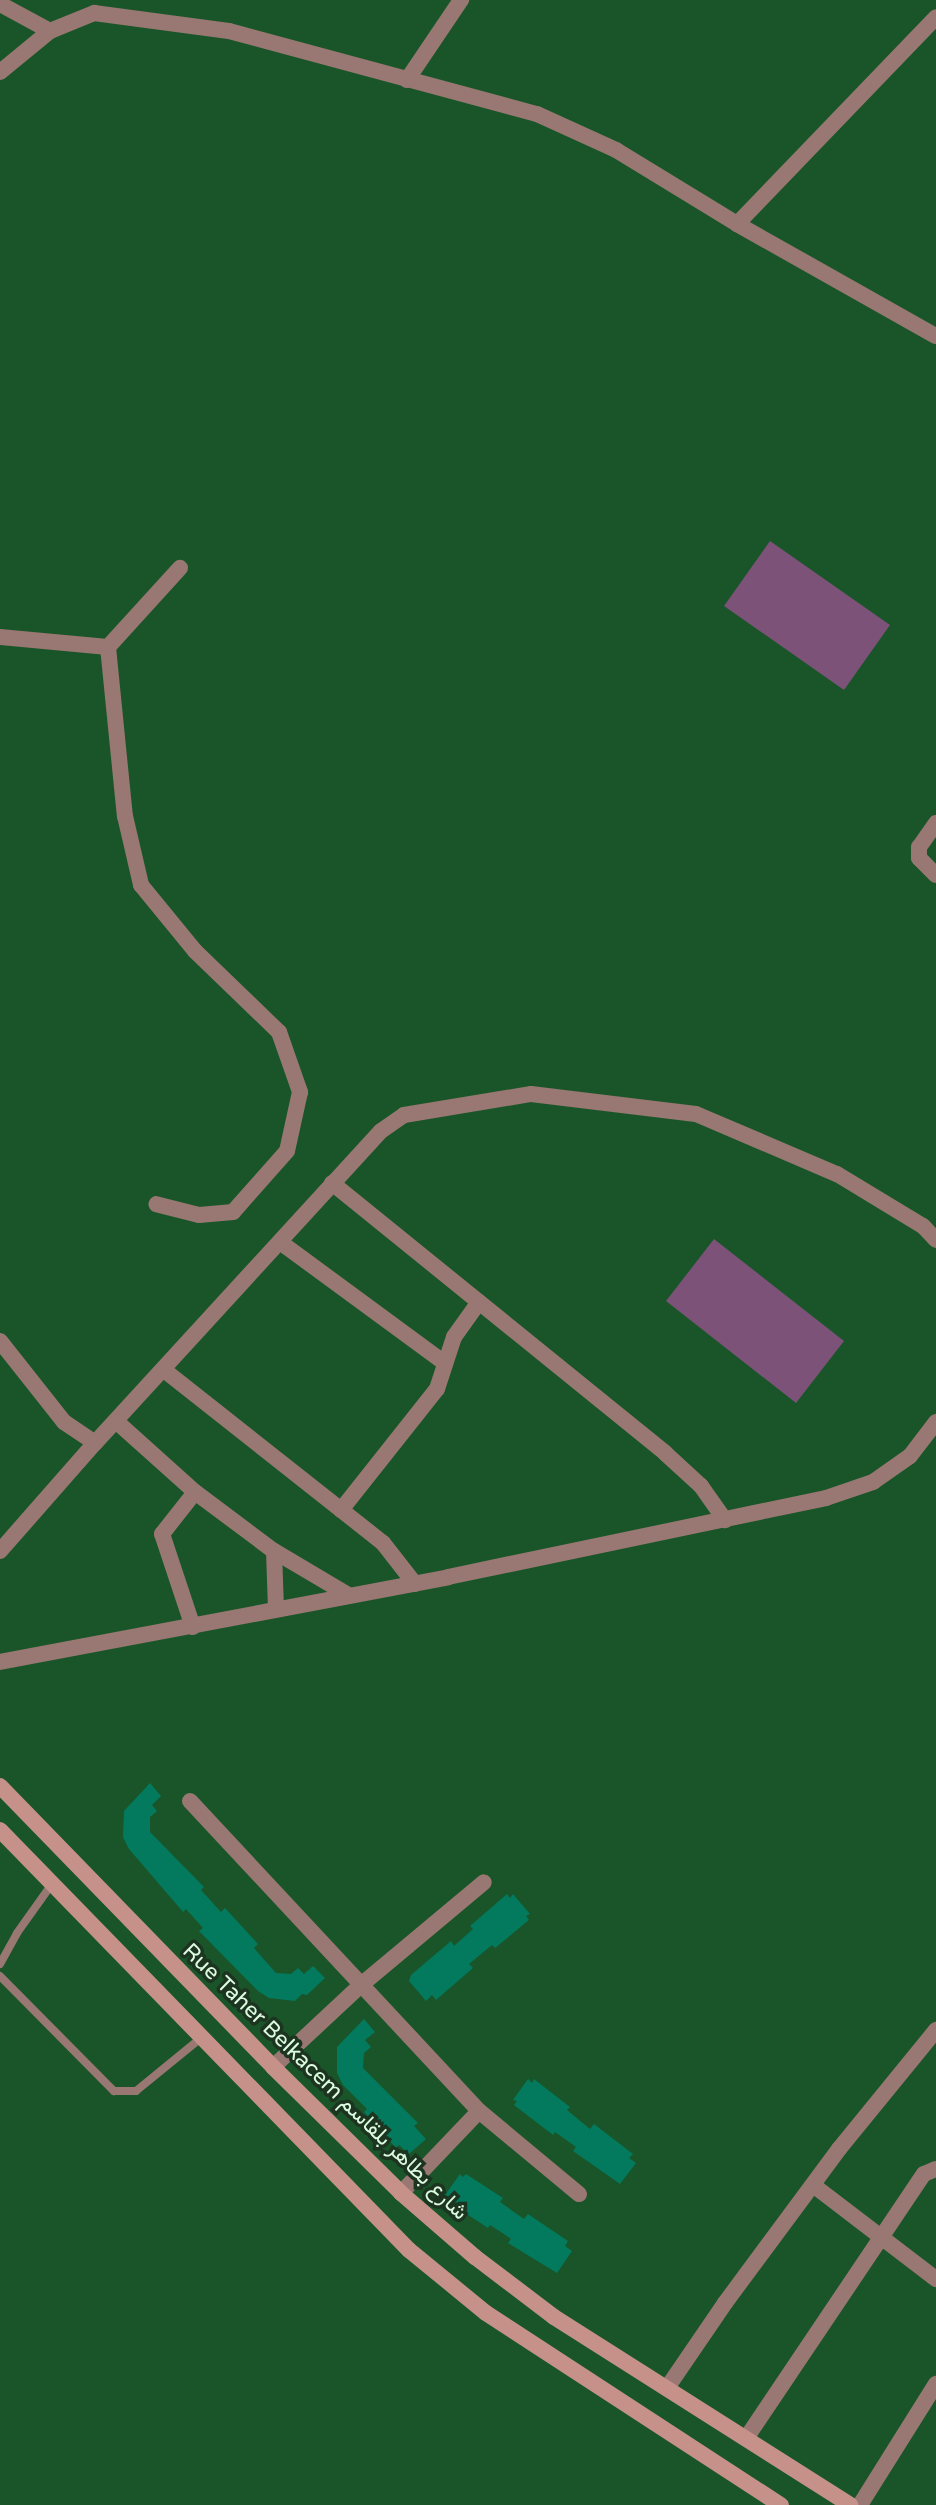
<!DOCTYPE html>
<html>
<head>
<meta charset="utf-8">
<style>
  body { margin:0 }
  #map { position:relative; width:936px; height:2505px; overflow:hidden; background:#195528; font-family:"Varela Round",Vazirmatn,sans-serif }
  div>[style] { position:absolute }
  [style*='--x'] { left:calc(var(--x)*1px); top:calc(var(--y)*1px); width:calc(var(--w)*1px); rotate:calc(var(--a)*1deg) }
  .green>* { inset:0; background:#7c5279 }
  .building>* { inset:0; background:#037a5d }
  .service>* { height:8px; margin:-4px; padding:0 4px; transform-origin:4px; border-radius:4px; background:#997772 }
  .minor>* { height:16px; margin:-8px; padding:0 8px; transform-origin:8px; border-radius:8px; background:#997772 }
  .secondary>* { height:16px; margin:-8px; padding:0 8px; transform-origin:8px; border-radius:8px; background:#c59189 }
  span { translate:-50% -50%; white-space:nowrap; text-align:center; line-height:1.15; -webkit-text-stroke:7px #1c3420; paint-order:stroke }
  .street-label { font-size:22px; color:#dcfbe0 }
</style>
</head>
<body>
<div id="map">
  <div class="green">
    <i style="clip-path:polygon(770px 541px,890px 625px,844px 690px,724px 606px)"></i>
    <i style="clip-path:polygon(714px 1239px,844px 1341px,796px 1403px,666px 1301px)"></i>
  </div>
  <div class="building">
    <i style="clip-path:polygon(150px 1783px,161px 1796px,152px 1805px,157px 1811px,150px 1817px,150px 1832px,204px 1887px,201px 1890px,221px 1912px,225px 1908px,258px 1944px,254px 1948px,276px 1973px,291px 1974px,298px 1968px,304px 1974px,313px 1966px,325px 1978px,307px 1995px,302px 1994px,295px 2001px,269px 1998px,258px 1991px,199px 1931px,203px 1928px,186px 1909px,183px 1912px,129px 1849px,123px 1837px,124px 1811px)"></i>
    <i style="clip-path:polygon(507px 1894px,510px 1898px,513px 1894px,530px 1914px,526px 1916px,529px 1920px,495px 1948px,492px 1945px,469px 1964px,473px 1968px,436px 2000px,432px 1995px,426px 2001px,409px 1981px,411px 1975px,451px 1941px,454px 1946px,473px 1929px,470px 1926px)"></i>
    <i style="clip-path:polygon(364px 2019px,375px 2032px,365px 2040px,371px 2047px,364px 2053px,363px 2068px,418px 2123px,414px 2126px,426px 2139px,409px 2154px,399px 2145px,396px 2148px,364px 2112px,367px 2109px,343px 2085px,337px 2073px,337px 2047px)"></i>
    <i style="clip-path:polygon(528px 2079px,532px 2083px,534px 2079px,570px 2107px,567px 2110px,590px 2129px,594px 2124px,633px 2154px,629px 2158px,636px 2163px,620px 2184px,573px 2151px,576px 2147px,555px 2132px,553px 2135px,514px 2105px,517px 2101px,513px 2100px)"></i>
    <i style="clip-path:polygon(460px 2174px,463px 2177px,466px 2174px,503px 2198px,500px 2202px,524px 2219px,528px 2214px,568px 2241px,565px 2246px,572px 2251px,557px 2273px,508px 2243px,511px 2239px,501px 2232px,490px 2225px,488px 2228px,447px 2201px,450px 2197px,445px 2195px)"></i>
  </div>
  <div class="service">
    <i style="--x:0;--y:1964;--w:35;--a:-61"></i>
    <i style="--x:17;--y:1933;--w:60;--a:-54.5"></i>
    <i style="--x:0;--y:1976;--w:162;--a:45.3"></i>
    <i style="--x:114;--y:2091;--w:22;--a:0"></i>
    <i style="--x:136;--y:2091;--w:84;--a:-39.2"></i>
  </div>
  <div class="minor">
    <i style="--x:0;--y:4;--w:57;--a:28.4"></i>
    <i style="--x:0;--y:72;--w:65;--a:-39.4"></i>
    <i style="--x:50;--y:31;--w:48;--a:-22.2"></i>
    <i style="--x:94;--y:13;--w:136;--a:7.6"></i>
    <i style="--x:229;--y:31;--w:319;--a:15.1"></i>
    <i style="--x:537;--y:114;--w:87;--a:24.5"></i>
    <i style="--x:616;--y:150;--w:142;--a:31.4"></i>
    <i style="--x:737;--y:224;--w:228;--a:29.4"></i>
    <i style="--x:407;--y:80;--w:97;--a:-56"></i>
    <i style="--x:737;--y:224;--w:287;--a:-46.1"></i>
    <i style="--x:0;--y:637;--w:108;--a:5.3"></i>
    <i style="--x:108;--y:647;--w:107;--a:-47.7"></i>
    <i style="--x:108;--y:647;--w:170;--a:84.3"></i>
    <i style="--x:125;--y:816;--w:71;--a:76.9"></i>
    <i style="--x:141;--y:885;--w:85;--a:50.7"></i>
    <i style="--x:195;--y:951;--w:117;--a:44"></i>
    <i style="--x:279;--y:1032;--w:64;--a:70.7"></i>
    <i style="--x:300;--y:1092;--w:60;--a:102.4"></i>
    <i style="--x:287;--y:1151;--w:81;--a:131.5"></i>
    <i style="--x:233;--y:1212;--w:34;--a:175"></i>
    <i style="--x:199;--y:1215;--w:44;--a:-165.7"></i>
    <i style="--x:936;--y:823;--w:29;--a:125"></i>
    <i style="--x:919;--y:847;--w:11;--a:90"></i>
    <i style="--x:919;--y:858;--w:24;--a:45"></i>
    <i style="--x:332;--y:1183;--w:429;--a:39"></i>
    <i style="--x:665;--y:1453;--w:49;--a:42.5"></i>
    <i style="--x:701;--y:1486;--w:42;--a:54.8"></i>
    <i style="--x:280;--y:1242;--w:205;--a:36.3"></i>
    <i style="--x:0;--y:1341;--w:103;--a:51.7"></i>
    <i style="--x:64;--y:1422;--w:37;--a:34"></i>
    <i style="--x:95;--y:1443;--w:423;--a:-47.5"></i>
    <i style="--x:381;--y:1131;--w:28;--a:-35"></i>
    <i style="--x:404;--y:1115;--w:129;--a:-9.4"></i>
    <i style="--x:531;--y:1094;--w:166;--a:6.9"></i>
    <i style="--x:696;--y:1114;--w:153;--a:23.1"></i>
    <i style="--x:837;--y:1174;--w:100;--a:31.2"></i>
    <i style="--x:923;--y:1226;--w:19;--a:47"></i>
    <i style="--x:164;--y:1370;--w:279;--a:38.3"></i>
    <i style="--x:383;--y:1543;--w:52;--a:52"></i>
    <i style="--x:117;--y:1422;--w:105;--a:41.9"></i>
    <i style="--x:195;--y:1492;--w:99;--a:36.8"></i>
    <i style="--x:341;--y:1510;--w:154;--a:-51.6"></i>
    <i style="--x:437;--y:1389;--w:55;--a:-71.9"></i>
    <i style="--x:454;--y:1337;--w:43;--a:-54.5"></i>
    <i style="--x:0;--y:1551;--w:144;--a:-48.7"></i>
    <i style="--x:276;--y:1609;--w:58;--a:-92"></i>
    <i style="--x:274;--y:1551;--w:88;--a:30.6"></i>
    <i style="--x:193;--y:1627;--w:98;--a:-108.4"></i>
    <i style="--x:162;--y:1534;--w:53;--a:-51.8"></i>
    <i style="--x:0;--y:1662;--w:456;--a:-10.7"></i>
    <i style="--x:448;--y:1577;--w:386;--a:-11.8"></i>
    <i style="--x:826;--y:1498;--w:50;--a:-18.8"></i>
    <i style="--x:873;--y:1482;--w:45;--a:-35.1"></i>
    <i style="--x:910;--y:1456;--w:43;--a:-52.6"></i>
    <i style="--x:190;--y:1801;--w:424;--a:47"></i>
    <i style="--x:479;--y:2111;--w:130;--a:39.7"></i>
    <i style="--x:273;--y:2067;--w:120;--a:-43"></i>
    <i style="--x:361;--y:1985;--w:160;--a:-39.9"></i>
    <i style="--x:813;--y:2185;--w:155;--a:37.4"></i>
    <i style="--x:401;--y:2193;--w:113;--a:-46.4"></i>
    <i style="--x:667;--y:2388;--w:103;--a:-55.7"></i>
    <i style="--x:725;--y:2303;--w:192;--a:-53.5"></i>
    <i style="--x:839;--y:2149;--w:154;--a:-50.8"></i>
    <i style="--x:747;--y:2437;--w:317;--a:-56.1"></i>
    <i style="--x:924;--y:2174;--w:13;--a:-23"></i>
    <i style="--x:860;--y:2505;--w:143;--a:-57.9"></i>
  </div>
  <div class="secondary">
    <i style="--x:0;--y:1786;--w:392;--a:45.8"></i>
    <i style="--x:273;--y:2067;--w:180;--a:44.5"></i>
    <i style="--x:401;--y:2193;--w:98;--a:40.9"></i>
    <i style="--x:475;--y:2257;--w:99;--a:37.2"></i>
    <i style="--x:554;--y:2317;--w:351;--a:32.4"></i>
    <i style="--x:0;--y:1830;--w:586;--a:45.76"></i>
    <i style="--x:409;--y:2250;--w:99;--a:39.3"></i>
    <i style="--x:486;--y:2313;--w:352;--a:33.1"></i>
  </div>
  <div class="street-label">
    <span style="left:325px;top:2082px;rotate:44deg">Rue Taher Belkacem شارع بطاهر بلقاسم</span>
  </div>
</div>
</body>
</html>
